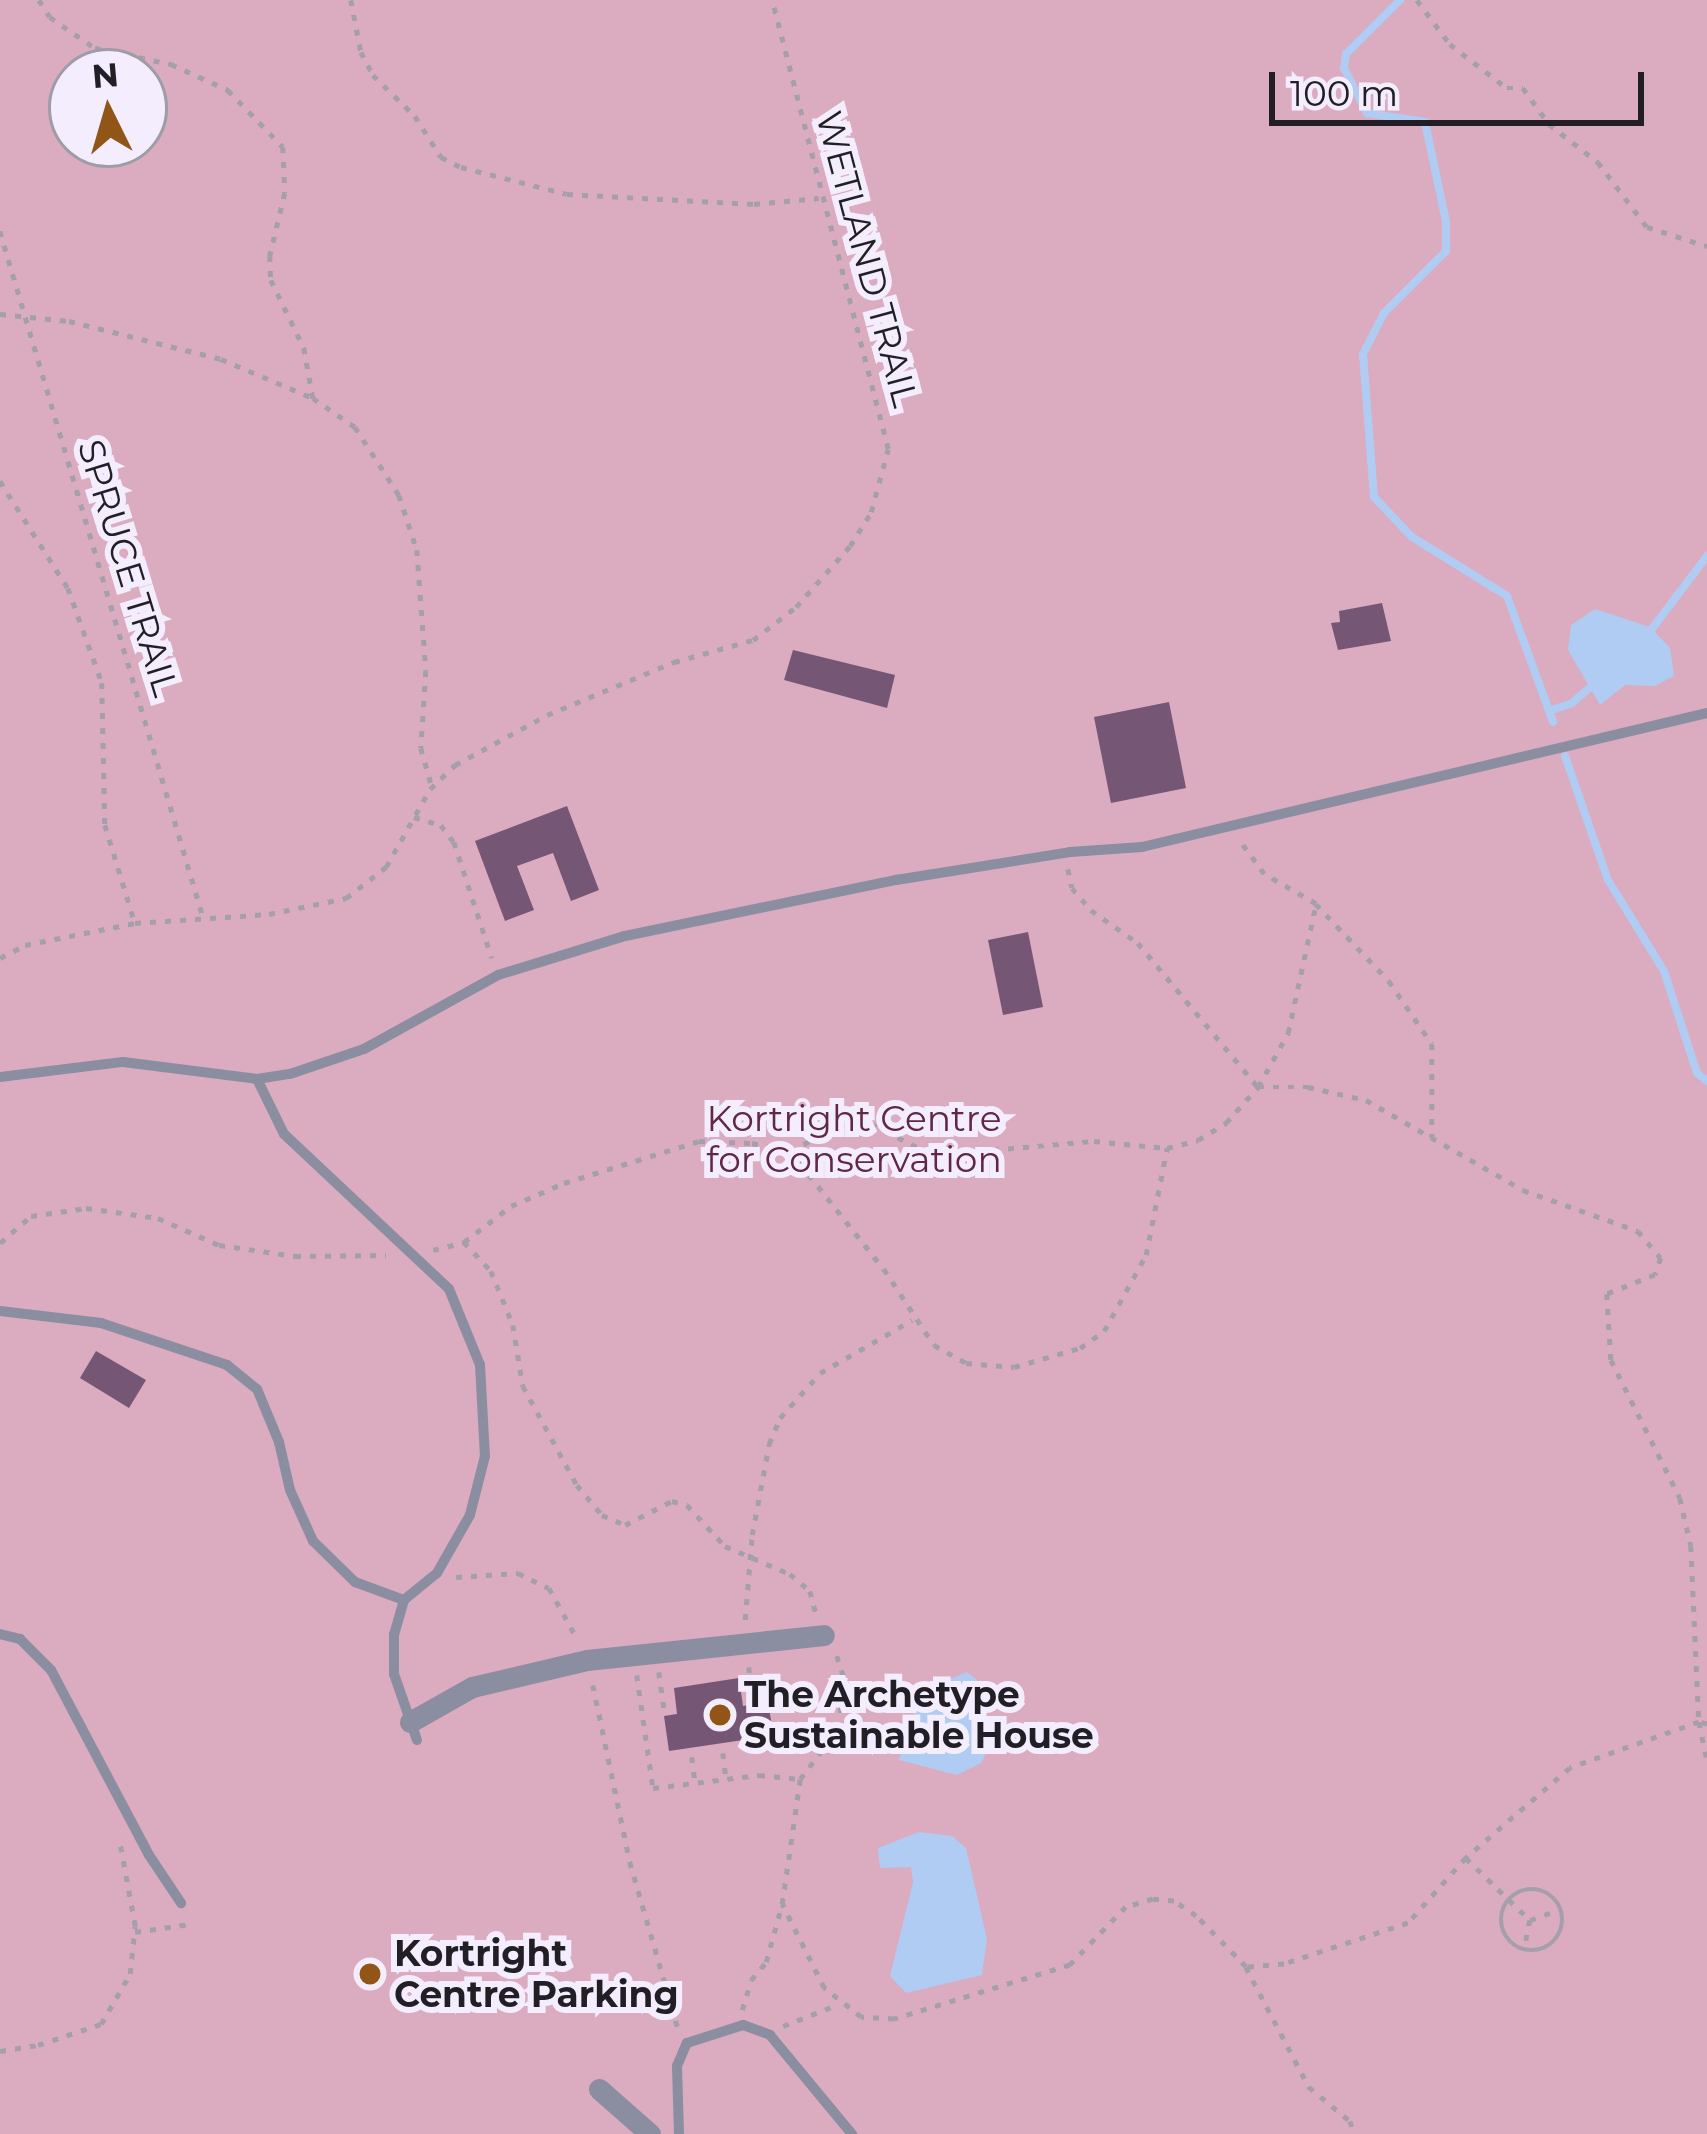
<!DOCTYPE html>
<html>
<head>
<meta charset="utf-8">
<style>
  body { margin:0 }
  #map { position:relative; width:1707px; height:2134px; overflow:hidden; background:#e6dfef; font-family:Montserrat,sans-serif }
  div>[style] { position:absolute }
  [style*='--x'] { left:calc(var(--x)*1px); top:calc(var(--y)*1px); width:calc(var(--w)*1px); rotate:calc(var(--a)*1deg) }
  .green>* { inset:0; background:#dbabc0 }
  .water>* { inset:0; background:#b0ccf3 }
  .stream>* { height:8px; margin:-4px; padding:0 4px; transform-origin:4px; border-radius:4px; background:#b0ccf3 }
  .building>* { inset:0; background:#765675 }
  .path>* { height:4.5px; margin-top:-2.25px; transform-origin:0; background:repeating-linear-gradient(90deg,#a49fab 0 6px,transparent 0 15px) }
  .path>.ring { margin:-2.25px; padding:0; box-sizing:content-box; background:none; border:4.5px solid #a49fab; border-radius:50% }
  .service>* { height:10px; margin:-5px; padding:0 5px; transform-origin:5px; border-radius:5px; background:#8b8da0 }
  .minor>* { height:21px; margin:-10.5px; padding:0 10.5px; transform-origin:10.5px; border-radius:10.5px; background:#8b8da0 }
  .dots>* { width:33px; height:33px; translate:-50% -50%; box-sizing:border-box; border:6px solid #f3edfd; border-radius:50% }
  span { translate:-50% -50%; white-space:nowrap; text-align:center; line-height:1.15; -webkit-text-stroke:12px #f3edfd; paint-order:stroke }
  .street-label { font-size:36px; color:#211f25 }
  .park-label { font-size:36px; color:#612745 }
  .poi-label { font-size:36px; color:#211f25; font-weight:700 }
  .left { translate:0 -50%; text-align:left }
  .north { position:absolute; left:48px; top:48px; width:120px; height:120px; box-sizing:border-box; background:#f3edfd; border:3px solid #9f9ba7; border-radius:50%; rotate:355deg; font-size:33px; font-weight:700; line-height:48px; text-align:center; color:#211f25 }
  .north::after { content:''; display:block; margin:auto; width:42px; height:54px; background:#925518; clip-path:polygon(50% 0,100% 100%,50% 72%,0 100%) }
  .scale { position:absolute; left:1269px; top:72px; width:375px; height:54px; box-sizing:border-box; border:6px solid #211f25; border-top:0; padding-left:15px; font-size:36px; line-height:42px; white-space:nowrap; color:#211f25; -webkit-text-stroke:9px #f3edfd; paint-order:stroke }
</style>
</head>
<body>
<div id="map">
  <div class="green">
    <i style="clip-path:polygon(evenodd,0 0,1707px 0,1707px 2134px,0 2134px,0 0,72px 72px,144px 72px,144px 144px,72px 144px,72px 72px)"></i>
  </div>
  <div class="water">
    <i style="clip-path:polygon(1595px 609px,1650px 627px,1670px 648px,1674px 676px,1655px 686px,1625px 685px,1600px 705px,1568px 650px,1571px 625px)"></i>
    <i style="clip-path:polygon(967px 1672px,986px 1687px,982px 1718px,994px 1737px,981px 1763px,957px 1775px,899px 1760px,921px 1691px)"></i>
    <i style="clip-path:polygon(919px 1832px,952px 1836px,966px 1848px,987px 1939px,982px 1975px,906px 1993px,890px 1976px,913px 1882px,911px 1867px,880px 1868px,878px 1848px)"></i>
  </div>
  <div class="stream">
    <i style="--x:1400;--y:0;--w:76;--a:135"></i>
    <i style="--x:1346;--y:54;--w:14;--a:98"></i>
    <i style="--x:1344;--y:68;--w:51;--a:62.9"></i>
    <i style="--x:1367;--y:113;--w:59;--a:8.8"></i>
    <i style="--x:1425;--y:122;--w:102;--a:78.1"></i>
    <i style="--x:1446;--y:222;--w:29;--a:90"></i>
    <i style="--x:1446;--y:251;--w:88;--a:135"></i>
    <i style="--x:1384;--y:313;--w:46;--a:117.1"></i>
    <i style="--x:1363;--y:354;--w:143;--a:85.6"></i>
    <i style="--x:1374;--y:497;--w:55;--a:46.5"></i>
    <i style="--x:1412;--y:537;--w:112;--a:31.8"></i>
    <i style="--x:1507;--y:596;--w:134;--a:69.9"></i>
    <i style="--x:1648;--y:634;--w:98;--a:-52.9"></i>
    <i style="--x:1549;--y:711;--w:24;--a:-19"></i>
    <i style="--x:1572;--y:703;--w:33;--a:-41"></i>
    <i style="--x:1565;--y:756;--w:131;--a:70.9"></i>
    <i style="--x:1608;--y:880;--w:107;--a:58.4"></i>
    <i style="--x:1664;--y:971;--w:107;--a:72.1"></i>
    <i style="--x:1697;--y:1073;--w:13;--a:39"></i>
  </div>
  <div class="building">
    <i style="clip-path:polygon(1382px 603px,1391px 641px,1338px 650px,1331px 623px,1340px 622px,1339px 611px)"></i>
    <i style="clip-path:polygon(793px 650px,895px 675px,887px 708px,784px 680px)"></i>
    <i style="clip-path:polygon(1169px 702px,1186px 788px,1111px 803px,1094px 717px)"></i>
    <i style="clip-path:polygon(567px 806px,599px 890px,571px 901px,553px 853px,517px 866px,534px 910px,505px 921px,475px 841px)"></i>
    <i style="clip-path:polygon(1028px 932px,1043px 1007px,1003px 1015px,988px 940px)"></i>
    <i style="clip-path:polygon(96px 1351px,146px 1380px,129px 1408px,80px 1378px)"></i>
    <i style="clip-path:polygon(739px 1678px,743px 1706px,768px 1702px,775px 1744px,751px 1747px,750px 1739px,669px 1751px,664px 1716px,677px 1714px,674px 1688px)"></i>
  </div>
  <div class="path">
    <i style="--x:39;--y:0;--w:20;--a:57"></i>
    <i style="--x:50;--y:17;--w:55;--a:34.6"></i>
    <i style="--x:95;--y:48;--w:78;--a:11.9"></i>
    <i style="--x:171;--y:64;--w:63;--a:24.5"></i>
    <i style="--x:228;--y:90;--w:79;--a:46"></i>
    <i style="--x:283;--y:147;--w:46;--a:87.5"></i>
    <i style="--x:285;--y:193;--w:65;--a:103.4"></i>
    <i style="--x:270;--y:256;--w:24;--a:88"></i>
    <i style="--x:271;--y:280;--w:76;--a:64.1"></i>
    <i style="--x:304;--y:348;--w:51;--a:79.8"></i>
    <i style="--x:351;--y:0;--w:53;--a:79.1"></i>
    <i style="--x:361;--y:52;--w:26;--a:62"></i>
    <i style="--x:373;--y:75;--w:59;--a:44.3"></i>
    <i style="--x:415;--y:116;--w:49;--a:57.6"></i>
    <i style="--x:441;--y:157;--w:22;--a:27"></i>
    <i style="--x:461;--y:167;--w:109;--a:14.3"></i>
    <i style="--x:567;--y:194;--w:187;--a:3.1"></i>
    <i style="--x:754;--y:204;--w:65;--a:-5.3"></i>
    <i style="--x:1417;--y:0;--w:55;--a:53.1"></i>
    <i style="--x:1450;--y:44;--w:72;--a:37.7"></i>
    <i style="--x:1507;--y:88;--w:16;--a:0"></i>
    <i style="--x:1523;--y:88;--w:44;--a:54.2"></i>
    <i style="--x:1549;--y:124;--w:62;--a:37.8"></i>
    <i style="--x:1598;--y:162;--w:81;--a:53"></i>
    <i style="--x:1647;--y:227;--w:63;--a:17.6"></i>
    <i style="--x:0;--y:231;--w:719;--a:73.51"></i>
    <i style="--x:0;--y:314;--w:69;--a:5.8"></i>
    <i style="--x:69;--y:321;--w:157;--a:14"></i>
    <i style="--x:221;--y:359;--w:100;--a:23"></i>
    <i style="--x:313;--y:398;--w:51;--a:34.6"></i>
    <i style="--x:355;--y:427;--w:81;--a:57.1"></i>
    <i style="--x:399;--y:495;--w:58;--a:71.9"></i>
    <i style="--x:417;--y:550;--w:121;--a:85.7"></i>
    <i style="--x:426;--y:671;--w:77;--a:93.7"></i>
    <i style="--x:421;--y:748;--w:41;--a:74.2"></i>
    <i style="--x:0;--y:481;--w:127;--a:57.6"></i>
    <i style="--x:68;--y:588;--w:101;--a:70.3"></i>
    <i style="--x:102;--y:683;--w:142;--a:88.8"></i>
    <i style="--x:105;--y:825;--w:102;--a:73"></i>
    <i style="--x:414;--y:817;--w:28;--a:17"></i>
    <i style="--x:441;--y:825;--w:21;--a:53"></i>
    <i style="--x:454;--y:842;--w:122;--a:71.9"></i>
    <i style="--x:1068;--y:869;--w:19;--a:78"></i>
    <i style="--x:1072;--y:888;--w:29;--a:49"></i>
    <i style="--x:1091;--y:910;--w:57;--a:35.1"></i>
    <i style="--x:1138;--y:943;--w:187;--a:50.2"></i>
    <i style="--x:1258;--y:1087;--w:62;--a:-60.9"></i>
    <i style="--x:1288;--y:1033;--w:132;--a:-77.8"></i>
    <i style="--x:1316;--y:904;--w:60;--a:-150"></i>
    <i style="--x:1264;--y:874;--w:42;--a:-126.3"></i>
    <i style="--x:1316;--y:904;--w:106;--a:46.5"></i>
    <i style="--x:1389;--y:981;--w:76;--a:55.7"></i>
    <i style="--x:1432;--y:1044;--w:94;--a:90"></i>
    <i style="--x:0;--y:958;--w:28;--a:-27"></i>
    <i style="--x:25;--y:945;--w:112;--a:-11.3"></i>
    <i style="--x:135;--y:923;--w:134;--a:-3.8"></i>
    <i style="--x:269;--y:914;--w:79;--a:-11.7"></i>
    <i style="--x:346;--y:898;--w:51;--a:-37.8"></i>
    <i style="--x:386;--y:867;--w:90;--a:-60.6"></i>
    <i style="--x:430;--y:789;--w:35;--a:-44"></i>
    <i style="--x:455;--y:765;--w:105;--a:-28.5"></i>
    <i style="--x:547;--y:715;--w:138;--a:-22.7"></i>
    <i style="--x:674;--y:662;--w:82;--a:-15.6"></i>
    <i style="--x:753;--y:640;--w:54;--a:-37.5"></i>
    <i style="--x:796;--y:607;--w:81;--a:-48.5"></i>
    <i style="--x:850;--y:546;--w:40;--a:-58"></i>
    <i style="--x:871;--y:512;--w:65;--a:-74.9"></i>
    <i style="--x:888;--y:449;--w:464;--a:-104.5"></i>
    <i style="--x:790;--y:1151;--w:58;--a:-26.6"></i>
    <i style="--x:842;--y:1125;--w:29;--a:-2"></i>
    <i style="--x:871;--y:1124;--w:69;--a:26.6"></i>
    <i style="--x:933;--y:1155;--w:162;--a:-5"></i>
    <i style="--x:1094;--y:1141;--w:72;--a:5.6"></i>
    <i style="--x:464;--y:1242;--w:40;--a:47"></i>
    <i style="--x:491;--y:1271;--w:58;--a:67.8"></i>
    <i style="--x:513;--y:1325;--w:62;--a:80.7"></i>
    <i style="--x:523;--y:1386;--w:113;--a:61.4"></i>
    <i style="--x:577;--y:1485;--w:39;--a:50"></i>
    <i style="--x:602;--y:1515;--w:25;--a:23"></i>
    <i style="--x:625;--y:1525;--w:53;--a:-27.1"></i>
    <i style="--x:672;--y:1501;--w:16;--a:15"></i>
    <i style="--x:687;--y:1505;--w:56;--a:47.2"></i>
    <i style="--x:725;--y:1546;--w:71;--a:23.3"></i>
    <i style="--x:790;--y:1574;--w:26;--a:40"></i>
    <i style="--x:810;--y:1591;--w:24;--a:75"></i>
    <i style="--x:0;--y:1243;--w:41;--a:-41.1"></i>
    <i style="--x:31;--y:1216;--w:56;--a:-8.3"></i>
    <i style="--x:86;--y:1208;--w:73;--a:7.9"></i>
    <i style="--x:158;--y:1218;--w:67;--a:23.9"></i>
    <i style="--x:219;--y:1245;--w:77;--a:8.2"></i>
    <i style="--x:295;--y:1256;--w:91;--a:-0.6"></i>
    <i style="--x:433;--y:1250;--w:32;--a:-14"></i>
    <i style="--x:464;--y:1242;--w:59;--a:-37.5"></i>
    <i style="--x:511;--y:1206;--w:58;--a:-23.5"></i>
    <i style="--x:564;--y:1183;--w:141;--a:-17.3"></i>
    <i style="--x:699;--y:1141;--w:53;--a:2.2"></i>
    <i style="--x:752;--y:1143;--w:39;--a:12"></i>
    <i style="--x:790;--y:1151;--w:151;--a:51.5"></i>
    <i style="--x:884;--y:1269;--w:91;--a:56.7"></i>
    <i style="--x:934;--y:1345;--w:37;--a:29"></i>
    <i style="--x:966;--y:1363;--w:48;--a:4.8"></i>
    <i style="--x:1014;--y:1367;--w:69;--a:-16.1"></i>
    <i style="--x:1080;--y:1348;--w:29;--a:-35"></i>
    <i style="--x:1104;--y:1331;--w:87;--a:-61.1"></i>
    <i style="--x:1146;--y:1255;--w:109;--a:-78.9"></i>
    <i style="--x:1167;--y:1148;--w:32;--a:-14"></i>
    <i style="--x:1198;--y:1140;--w:33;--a:-31"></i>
    <i style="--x:1226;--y:1123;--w:48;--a:-48.4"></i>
    <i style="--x:1258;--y:1087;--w:50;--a:0"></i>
    <i style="--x:1308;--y:1087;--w:59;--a:12.6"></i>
    <i style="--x:1366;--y:1100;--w:181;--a:29.8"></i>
    <i style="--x:1523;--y:1190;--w:122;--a:19.6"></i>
    <i style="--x:1638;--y:1231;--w:35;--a:50"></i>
    <i style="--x:1661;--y:1258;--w:18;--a:109"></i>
    <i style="--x:1655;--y:1275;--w:52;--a:158.4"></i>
    <i style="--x:1607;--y:1294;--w:66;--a:86.5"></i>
    <i style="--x:1611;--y:1360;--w:154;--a:63.4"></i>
    <i style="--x:1680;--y:1498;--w:49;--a:77.1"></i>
    <i style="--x:1691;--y:1546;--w:176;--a:87.4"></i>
    <i style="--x:1699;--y:1722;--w:137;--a:160.4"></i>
    <i style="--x:1570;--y:1768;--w:138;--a:139.1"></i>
    <i style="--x:1466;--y:1858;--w:87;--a:131.7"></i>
    <i style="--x:1408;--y:1923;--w:131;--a:161.7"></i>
    <i style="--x:1284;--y:1964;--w:38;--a:175"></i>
    <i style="--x:1246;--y:1967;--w:71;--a:-134.4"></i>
    <i style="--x:1196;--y:1916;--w:27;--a:-146"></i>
    <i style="--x:1174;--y:1901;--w:21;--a:-175"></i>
    <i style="--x:1153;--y:1899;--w:28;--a:163"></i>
    <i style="--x:1126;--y:1907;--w:81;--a:134"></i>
    <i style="--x:1070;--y:1965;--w:184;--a:162.9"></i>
    <i style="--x:894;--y:2019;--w:33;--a:-177"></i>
    <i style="--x:861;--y:2017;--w:47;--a:-141.9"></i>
    <i style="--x:824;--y:1988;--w:94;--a:-116.6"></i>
    <i style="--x:782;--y:1904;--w:126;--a:-81.8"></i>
    <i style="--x:800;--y:1779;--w:64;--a:-52.6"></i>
    <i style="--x:839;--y:1728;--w:52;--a:-85.6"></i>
    <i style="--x:843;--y:1676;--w:26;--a:-108"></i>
    <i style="--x:456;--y:1577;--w:62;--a:-3.7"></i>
    <i style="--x:518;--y:1573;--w:34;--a:26"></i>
    <i style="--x:549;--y:1588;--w:60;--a:60.9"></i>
    <i style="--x:745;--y:1620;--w:85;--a:-85.3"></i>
    <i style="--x:752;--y:1535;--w:93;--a:-79.4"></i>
    <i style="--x:769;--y:1444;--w:28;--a:-67"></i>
    <i style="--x:780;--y:1418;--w:60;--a:-48.4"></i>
    <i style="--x:820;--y:1373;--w:106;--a:-29.9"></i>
    <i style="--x:749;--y:1667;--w:30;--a:84"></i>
    <i style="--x:659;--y:1672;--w:36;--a:82"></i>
    <i style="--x:637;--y:1675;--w:114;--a:81.9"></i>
    <i style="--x:653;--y:1788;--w:107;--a:-7"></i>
    <i style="--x:759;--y:1775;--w:41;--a:5.6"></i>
    <i style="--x:593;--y:1685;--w:181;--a:78.2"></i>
    <i style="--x:630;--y:1862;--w:173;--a:73.9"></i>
    <i style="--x:1707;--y:1724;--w:8;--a:-166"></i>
    <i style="--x:1699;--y:1722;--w:38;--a:78"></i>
    <i style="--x:723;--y:1753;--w:24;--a:83"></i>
    <i style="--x:692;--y:1757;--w:24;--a:83"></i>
    <i style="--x:1466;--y:1858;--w:89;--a:44.1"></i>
    <i style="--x:1530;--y:1920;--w:31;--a:101"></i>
    <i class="ring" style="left:1501px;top:1889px;width:57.5px;height:57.5px"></i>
    <i style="--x:1530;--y:1920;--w:30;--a:-20"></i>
    <i style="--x:135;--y:1932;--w:55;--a:-8.4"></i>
    <i style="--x:1246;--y:1967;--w:136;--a:62.3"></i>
    <i style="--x:1309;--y:2087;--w:53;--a:39.7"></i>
    <i style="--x:1350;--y:2121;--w:14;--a:69"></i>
    <i style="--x:742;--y:2010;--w:31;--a:-73"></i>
    <i style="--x:751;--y:1980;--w:23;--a:-50"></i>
    <i style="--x:766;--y:1962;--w:60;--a:-74.6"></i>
    <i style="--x:783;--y:2026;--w:60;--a:-21.4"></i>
    <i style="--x:0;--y:2051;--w:38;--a:-9"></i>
    <i style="--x:38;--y:2045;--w:66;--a:-18.4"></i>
    <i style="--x:101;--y:2024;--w:58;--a:-59.9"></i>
    <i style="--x:130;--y:1974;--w:48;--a:-84.1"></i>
    <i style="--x:135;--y:1926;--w:88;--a:-100.4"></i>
  </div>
  <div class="service">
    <i style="--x:0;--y:1077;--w:124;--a:-7"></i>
    <i style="--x:123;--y:1062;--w:135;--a:7.2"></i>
    <i style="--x:257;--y:1079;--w:33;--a:-9"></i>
    <i style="--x:290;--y:1074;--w:78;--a:-18.7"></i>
    <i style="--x:364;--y:1049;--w:153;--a:-28.9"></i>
    <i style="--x:498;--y:975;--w:133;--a:-17.1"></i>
    <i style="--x:625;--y:936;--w:277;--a:-11.7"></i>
    <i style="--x:896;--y:880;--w:176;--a:-9.1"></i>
    <i style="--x:1070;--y:852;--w:72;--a:-4"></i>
    <i style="--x:1142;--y:847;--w:581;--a:-13.34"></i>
    <i style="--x:257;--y:1079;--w:61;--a:63.9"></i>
    <i style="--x:284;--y:1134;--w:226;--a:43.2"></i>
    <i style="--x:449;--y:1289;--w:82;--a:67.8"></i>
    <i style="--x:480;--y:1365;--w:91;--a:86.9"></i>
    <i style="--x:485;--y:1456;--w:61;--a:104.3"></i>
    <i style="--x:470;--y:1515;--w:67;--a:119.6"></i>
    <i style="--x:437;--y:1573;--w:43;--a:140.7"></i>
    <i style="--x:404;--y:1600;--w:35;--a:106"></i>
    <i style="--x:394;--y:1634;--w:40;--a:90"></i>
    <i style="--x:394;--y:1674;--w:70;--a:70.8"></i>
    <i style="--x:0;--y:1311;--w:102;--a:6.8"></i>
    <i style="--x:101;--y:1323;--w:133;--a:18.4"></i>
    <i style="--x:227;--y:1365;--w:38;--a:39"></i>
    <i style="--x:257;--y:1389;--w:57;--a:67.5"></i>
    <i style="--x:279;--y:1442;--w:49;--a:77.1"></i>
    <i style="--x:290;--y:1490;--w:56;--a:65.7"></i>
    <i style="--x:313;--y:1541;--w:59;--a:44.3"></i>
    <i style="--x:355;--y:1582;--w:52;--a:20.2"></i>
    <i style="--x:0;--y:1634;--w:21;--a:14"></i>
    <i style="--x:20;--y:1639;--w:44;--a:45"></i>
    <i style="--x:51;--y:1670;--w:209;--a:62.1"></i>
    <i style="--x:149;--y:1855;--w:58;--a:56.3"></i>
    <i style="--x:679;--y:2134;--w:68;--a:-91.7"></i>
    <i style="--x:677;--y:2066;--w:25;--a:-67"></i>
    <i style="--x:687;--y:2043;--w:59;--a:-17.8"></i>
    <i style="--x:743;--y:2025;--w:29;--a:20"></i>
    <i style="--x:770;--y:2035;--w:129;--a:50.4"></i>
  </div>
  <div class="minor">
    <i style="--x:410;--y:1722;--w:71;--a:-29.4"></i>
    <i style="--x:472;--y:1687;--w:118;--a:-13.2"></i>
    <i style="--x:587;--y:1660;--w:238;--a:-6"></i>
    <i style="--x:599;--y:2089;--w:68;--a:41.4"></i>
  </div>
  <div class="dots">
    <i style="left:720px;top:1715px;background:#925518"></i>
    <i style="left:370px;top:1974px;background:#925518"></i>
  </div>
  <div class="street-label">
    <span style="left:867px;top:259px;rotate:75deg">WETLAND TRAIL</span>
    <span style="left:128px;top:568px;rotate:73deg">SPRUCE TRAIL</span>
  </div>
  <div class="park-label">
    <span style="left:854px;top:1139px">Kortright Centre<br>for Conservation</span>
  </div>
  <div class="poi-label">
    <span class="left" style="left:744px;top:1715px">The Archetype<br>Sustainable House</span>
    <span class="left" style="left:394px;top:1974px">Kortright<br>Centre Parking</span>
  </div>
  <div class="north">N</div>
  <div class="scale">100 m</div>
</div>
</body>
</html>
